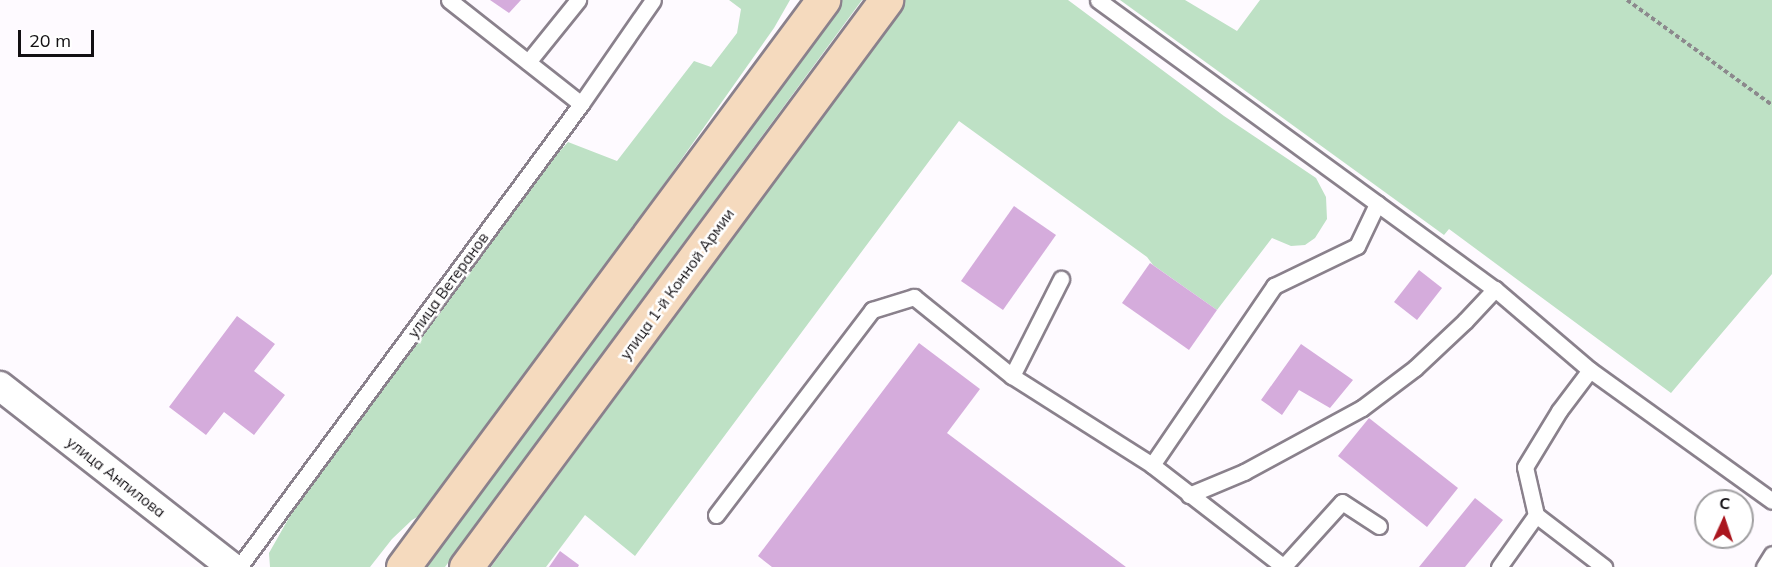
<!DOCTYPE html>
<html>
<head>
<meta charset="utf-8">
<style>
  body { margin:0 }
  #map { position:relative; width:1772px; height:567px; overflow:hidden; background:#fefaff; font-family:Mulish,sans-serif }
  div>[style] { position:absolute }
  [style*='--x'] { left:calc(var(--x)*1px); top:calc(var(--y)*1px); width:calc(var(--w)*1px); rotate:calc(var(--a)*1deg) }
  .green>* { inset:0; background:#bee1c5 }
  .building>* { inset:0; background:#d5acdc }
  .path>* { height:4px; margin-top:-2px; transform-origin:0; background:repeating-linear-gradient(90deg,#8c898d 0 4.5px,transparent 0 7.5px) }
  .roads { filter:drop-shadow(2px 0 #8a818c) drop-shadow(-2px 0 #8a818c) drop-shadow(0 2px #8a818c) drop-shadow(0 -2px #8a818c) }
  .service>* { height:15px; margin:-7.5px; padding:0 7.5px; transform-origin:7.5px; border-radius:7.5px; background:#fff }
  .minor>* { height:28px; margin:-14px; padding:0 14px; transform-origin:14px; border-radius:14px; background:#fff }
  .secondary>* { height:33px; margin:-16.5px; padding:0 16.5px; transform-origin:16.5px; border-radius:16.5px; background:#f5dabe }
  span { translate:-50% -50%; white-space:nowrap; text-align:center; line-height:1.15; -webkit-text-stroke:5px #fff; paint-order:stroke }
  .street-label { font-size:15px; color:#120f13 }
  .north { position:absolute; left:1694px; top:489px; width:60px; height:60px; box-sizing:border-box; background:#fff; border:2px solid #a09fa1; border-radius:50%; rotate:3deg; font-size:16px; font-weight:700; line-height:24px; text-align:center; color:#120f13 }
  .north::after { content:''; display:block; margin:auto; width:21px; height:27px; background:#aa161e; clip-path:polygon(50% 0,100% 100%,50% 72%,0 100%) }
  .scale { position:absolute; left:18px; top:30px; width:76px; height:27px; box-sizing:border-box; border:3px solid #120f13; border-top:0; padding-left:8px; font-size:18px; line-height:21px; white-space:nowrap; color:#120f13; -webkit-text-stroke:4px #fff; paint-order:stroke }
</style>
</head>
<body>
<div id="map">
  <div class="green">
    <i style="clip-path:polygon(729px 0,790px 0,774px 28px,671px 174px,427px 511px,412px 520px,392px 539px,370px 567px,270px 567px,269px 553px,290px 516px,551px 161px,568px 142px,617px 161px,694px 61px,711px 67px,737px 33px,741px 9px)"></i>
    <i style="clip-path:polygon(840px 0,862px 0,445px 567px,424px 567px)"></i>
    <i style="clip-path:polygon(904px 0,1068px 0,1224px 116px,1316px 178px,1326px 197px,1327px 219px,1315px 238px,1305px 245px,1291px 246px,1272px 238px,1217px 310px,1153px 265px,1147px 257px,959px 121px,635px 556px,585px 515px,546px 567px,491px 567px,752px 213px)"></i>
    <i style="clip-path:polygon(1120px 0,1185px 0,1237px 31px,1260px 0,1772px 0,1772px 274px,1671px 393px,1449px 229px,1444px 235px)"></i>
  </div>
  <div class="building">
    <i style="clip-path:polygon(490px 0,521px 0,509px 13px)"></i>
    <i style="clip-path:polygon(1014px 206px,1056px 235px,1003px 310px,961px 281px)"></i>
    <i style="clip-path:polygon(1150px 263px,1217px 310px,1189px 350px,1122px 303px)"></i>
    <i style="clip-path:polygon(1419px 270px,1442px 288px,1417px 320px,1394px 302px)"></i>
    <i style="clip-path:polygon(237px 316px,275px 344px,254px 371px,285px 395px,254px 435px,224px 412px,206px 435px,169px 407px)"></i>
    <i style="clip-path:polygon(919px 343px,980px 389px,947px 433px,1126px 567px,772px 567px,758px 556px)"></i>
    <i style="clip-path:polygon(1301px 344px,1353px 380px,1330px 408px,1299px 390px,1282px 415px,1261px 400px)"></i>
    <i style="clip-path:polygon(1369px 418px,1458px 488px,1427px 527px,1338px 456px)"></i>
    <i style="clip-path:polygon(1475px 498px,1503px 520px,1465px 567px,1419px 567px)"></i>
    <i style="clip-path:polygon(560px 551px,579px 565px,578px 567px,549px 567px)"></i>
  </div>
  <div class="path">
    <i style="--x:1627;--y:0;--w:179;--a:35.9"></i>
  </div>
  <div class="roads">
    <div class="service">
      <i style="--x:449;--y:0;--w:168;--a:38.2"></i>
      <i style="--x:1098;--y:0;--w:491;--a:36.1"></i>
      <i style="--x:1495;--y:289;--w:125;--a:40.5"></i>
      <i style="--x:1590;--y:370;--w:224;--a:35.7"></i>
      <i style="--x:528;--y:62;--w:80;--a:-51.1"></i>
      <i style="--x:1012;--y:376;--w:109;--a:-63.2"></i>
      <i style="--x:1152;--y:465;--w:217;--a:-55.7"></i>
      <i style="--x:1274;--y:286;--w:92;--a:-25.7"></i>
      <i style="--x:1357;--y:246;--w:47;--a:-64.5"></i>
      <i style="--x:1189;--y:495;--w:60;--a:-22.7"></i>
      <i style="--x:1244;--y:472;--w:134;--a:-28.5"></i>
      <i style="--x:1362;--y:408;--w:66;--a:-37"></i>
      <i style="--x:1415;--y:368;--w:69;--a:-43.2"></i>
      <i style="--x:1465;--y:321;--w:44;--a:-46.8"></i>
      <i style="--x:716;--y:515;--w:258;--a:-52.7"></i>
      <i style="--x:872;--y:310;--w:44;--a:-17.2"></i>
      <i style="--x:914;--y:297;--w:126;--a:38.9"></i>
      <i style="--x:1012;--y:376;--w:166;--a:32.4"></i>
      <i style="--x:1152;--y:465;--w:167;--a:37.7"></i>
      <i style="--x:1536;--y:515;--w:86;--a:37.4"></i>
      <i style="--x:1284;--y:566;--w:86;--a:-47.8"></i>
      <i style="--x:1342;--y:502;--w:44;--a:33"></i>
      <i style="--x:239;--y:567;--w:576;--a:-53.55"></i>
      <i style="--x:581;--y:104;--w:126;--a:-55.3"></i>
      <i style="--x:1499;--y:567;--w:64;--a:-54.6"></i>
      <i style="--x:1536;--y:515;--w:49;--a:-102.9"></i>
      <i style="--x:1525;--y:467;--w:66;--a:-58.7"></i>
      <i style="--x:1559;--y:411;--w:51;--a:-52.9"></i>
      <i style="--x:1764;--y:567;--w:15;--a:-58"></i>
    </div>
    <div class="minor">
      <i style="--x:0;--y:386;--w:294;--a:38"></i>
    </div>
    <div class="secondary">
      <i style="--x:403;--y:567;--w:706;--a:-53.47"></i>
      <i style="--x:466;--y:567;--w:706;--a:-53.47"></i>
    </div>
  </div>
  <div class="street-label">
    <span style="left:677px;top:284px;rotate:-54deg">улица 1-й Конной Армии</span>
    <span style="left:448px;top:285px;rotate:-54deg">улица Ветеранов</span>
    <span style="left:116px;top:477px;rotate:38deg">улица Анпилова</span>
  </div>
  <div class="north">С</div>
  <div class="scale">20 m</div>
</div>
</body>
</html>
